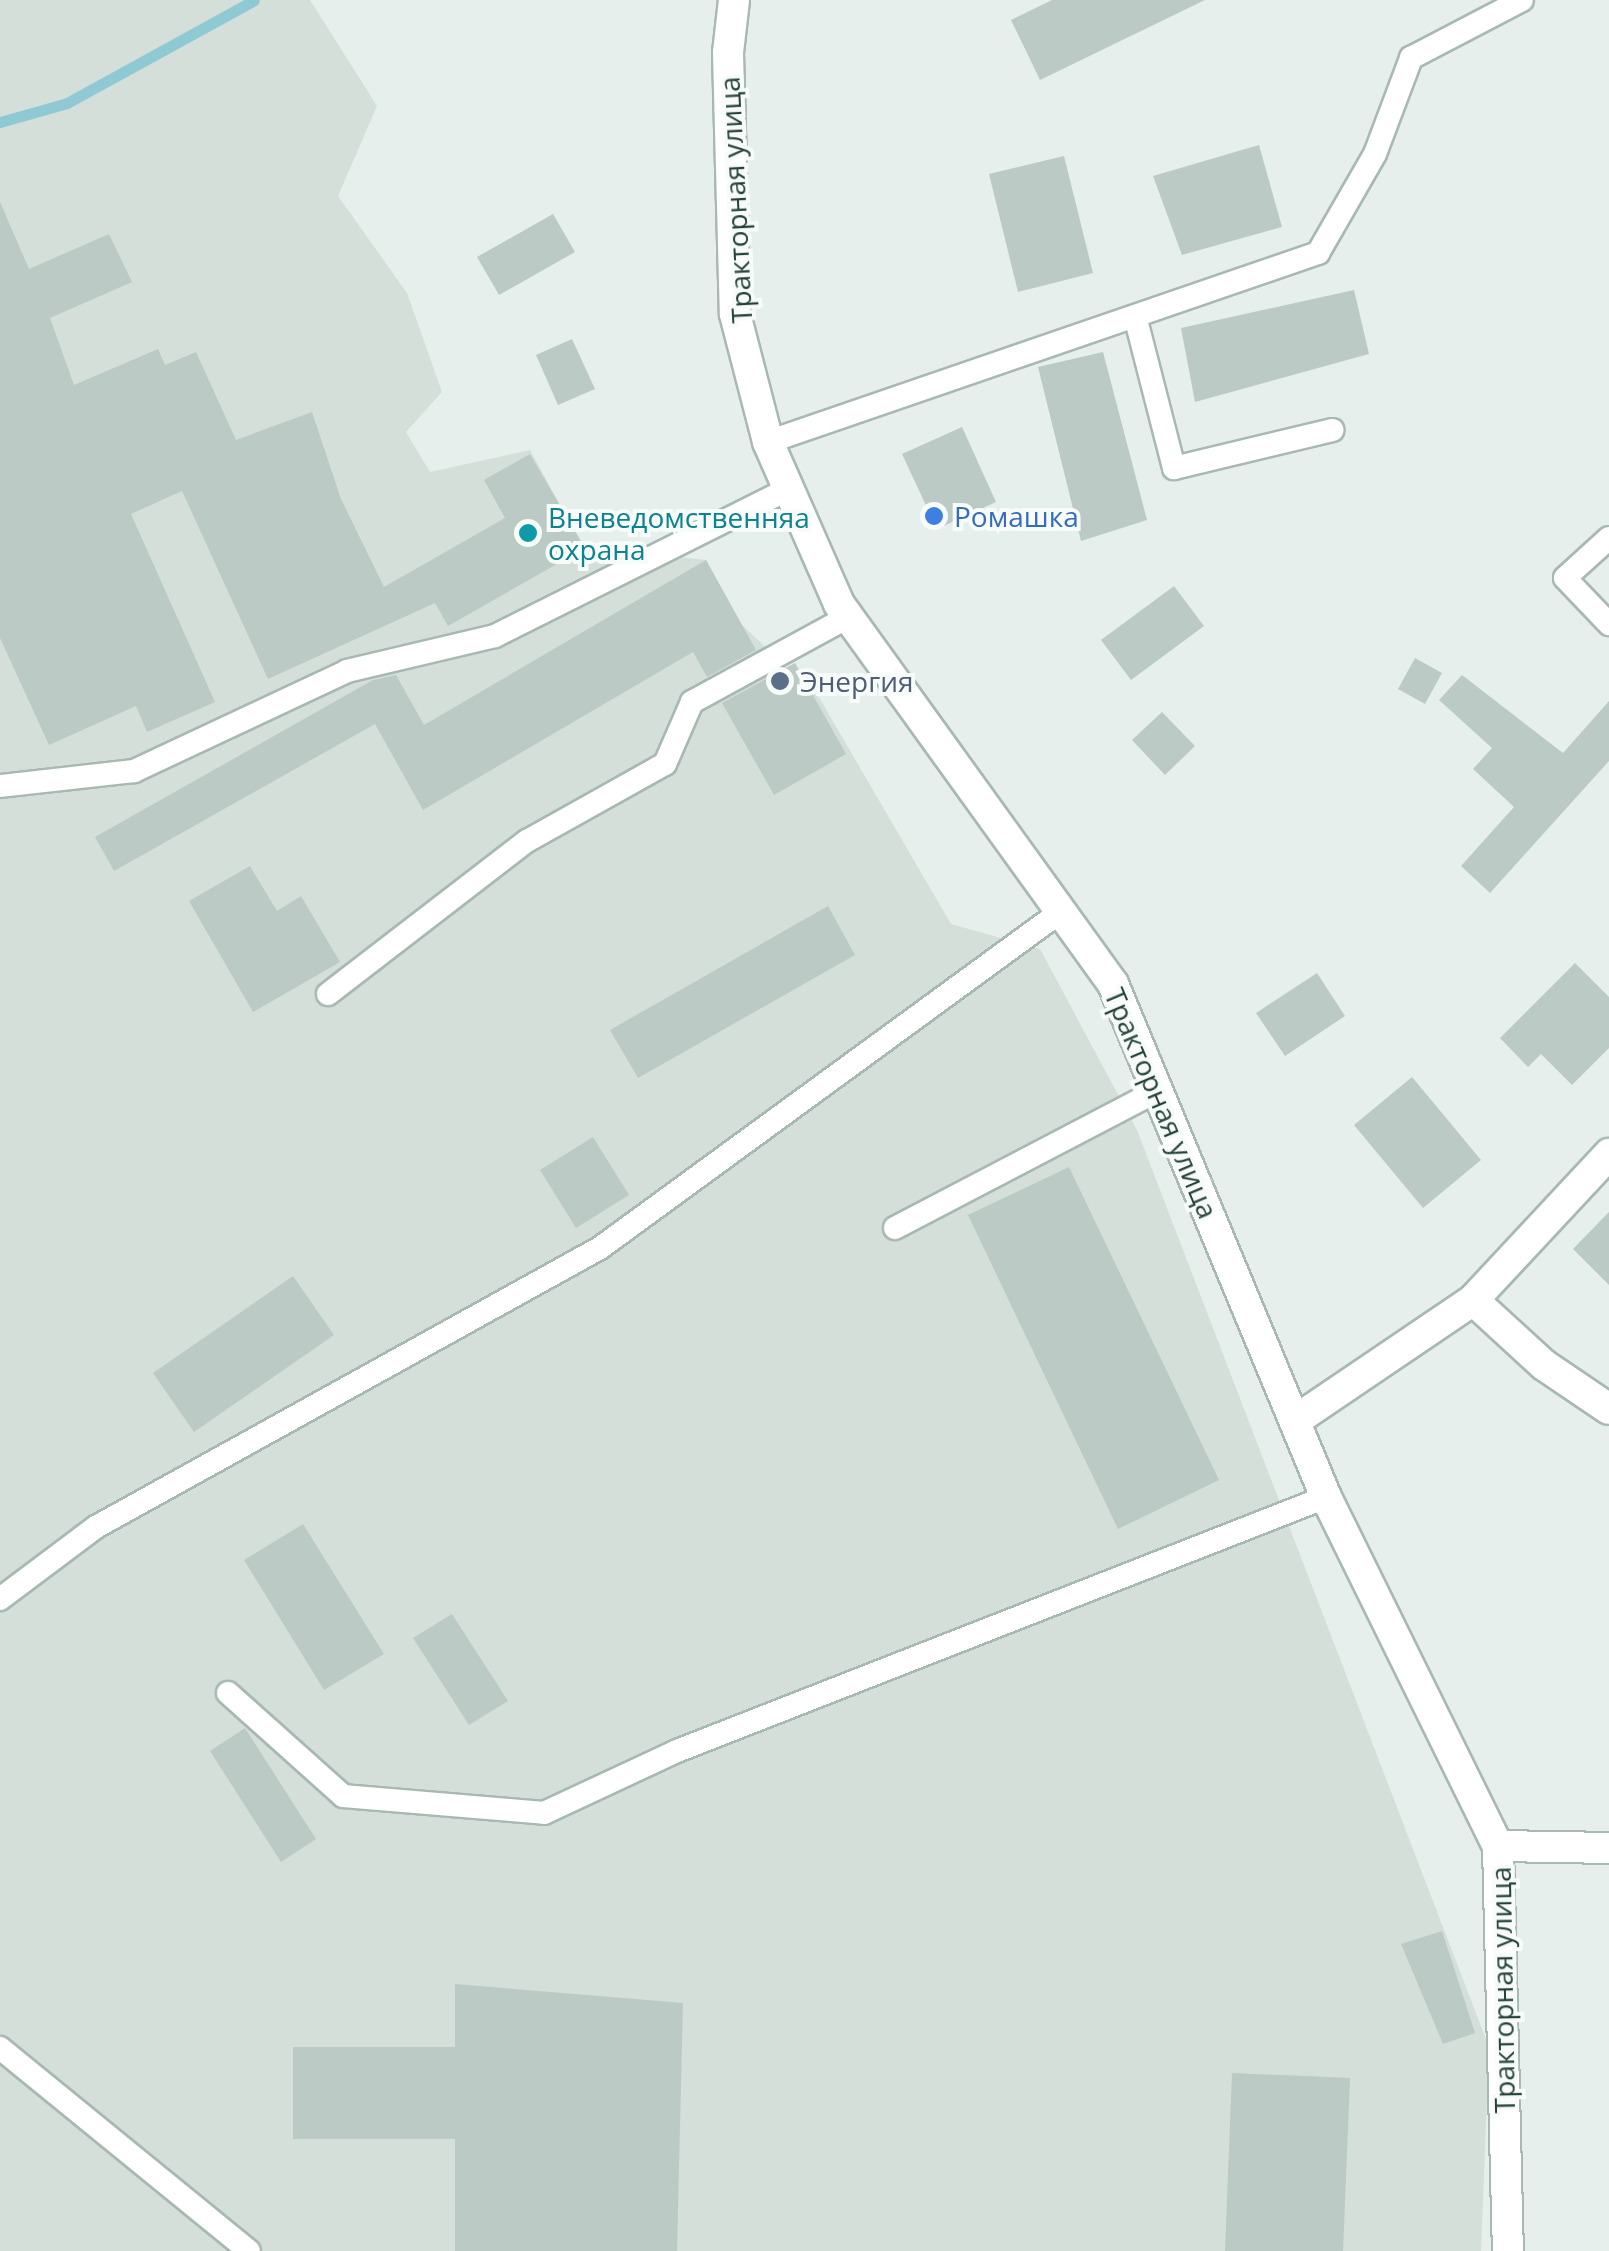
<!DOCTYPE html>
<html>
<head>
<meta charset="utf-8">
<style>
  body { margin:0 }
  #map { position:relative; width:1609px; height:2251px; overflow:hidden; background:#e6efeb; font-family:"Open Sans",sans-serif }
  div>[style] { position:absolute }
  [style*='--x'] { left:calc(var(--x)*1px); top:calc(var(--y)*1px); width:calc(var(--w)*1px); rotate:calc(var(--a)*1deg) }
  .built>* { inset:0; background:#d4dfda }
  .stream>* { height:11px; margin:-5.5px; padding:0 5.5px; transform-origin:5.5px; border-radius:5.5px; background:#8ec9d4 }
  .building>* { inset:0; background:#bbcac4 }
  .roads { filter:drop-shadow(2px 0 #a8b8b2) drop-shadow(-2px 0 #a8b8b2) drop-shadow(0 2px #a8b8b2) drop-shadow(0 -2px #a8b8b2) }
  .service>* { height:22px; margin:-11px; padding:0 11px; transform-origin:11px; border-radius:11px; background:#fff }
  .minor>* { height:30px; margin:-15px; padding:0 15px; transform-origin:15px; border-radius:15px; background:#fff }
  .tertiary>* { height:30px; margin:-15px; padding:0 15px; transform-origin:15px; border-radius:15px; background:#fff }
  .dots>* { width:28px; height:28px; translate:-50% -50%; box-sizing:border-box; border:5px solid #f7fbf9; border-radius:50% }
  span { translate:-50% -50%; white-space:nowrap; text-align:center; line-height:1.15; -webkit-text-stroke:8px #f7fbf9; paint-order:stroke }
  .street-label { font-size:28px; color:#24423a }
  .shop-label { font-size:28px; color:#366cbe }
  .left { translate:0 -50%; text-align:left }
  .culture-label { font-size:28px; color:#0d838f }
  .service-label { font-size:28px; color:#4e5e75 }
</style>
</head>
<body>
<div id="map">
  <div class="built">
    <i style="clip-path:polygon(0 0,310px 0,377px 106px,338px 196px,407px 293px,442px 392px,406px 432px,430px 472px,530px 450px,583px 547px,706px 560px,741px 624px,820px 699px,951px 924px,1040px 949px,1137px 1130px,1489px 2047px,1481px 2251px,0 2251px)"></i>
  </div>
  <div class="stream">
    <i style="--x:0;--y:122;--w:70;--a:-15.8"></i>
    <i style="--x:67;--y:103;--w:213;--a:-28.8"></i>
  </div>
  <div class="building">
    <i style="clip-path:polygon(1052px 0,1205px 0,1040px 80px,1011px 20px)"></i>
    <i style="clip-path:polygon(1259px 145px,1282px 227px,1182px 255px,1153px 176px)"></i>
    <i style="clip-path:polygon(1064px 156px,1093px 273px,1018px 292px,989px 174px)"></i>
    <i style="clip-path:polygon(0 202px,29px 269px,109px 234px,132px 282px,50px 318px,74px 385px,158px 349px,165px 365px,196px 352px,236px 440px,312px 412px,341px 499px,384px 587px,505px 518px,484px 480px,530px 454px,585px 548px,448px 626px,435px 603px,268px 679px,182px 491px,131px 514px,215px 702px,147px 732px,136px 706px,49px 745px,0 638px)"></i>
    <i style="clip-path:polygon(553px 214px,575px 252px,499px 295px,477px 257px)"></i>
    <i style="clip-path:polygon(1354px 290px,1369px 354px,1195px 402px,1181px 328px)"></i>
    <i style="clip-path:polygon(572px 339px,595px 389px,558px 405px,536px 355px)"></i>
    <i style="clip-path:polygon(1103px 352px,1147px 520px,1081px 541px,1038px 367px)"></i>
    <i style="clip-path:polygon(962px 427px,996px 502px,937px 529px,902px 454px)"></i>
    <i style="clip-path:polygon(706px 560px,756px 650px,707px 677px,693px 652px,423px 810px,375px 724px,114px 871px,95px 837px,373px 680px,396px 675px,424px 725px)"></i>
    <i style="clip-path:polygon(1174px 586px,1204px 626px,1131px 680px,1101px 640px)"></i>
    <i style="clip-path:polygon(1415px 658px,1442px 673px,1425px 704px,1398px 689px)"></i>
    <i style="clip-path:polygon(795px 663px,846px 754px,774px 795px,722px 703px)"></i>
    <i style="clip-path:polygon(1462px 675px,1563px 753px,1609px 701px,1609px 761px,1490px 893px,1461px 866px,1514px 807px,1473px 769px,1492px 748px,1439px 700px)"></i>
    <i style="clip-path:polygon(1162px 712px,1195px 746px,1165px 775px,1132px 740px)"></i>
    <i style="clip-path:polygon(250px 866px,277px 911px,301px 896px,340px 962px,253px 1012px,189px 901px)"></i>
    <i style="clip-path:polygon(828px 906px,855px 955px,638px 1078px,610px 1030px)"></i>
    <i style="clip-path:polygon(1575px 963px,1609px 997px,1609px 1048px,1572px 1085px,1541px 1054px,1528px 1067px,1500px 1038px)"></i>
    <i style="clip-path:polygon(1317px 973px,1345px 1016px,1285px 1056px,1256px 1013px)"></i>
    <i style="clip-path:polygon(1412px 1077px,1481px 1160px,1423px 1208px,1354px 1125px)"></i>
    <i style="clip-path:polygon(593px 1137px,629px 1195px,576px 1228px,540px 1170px)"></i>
    <i style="clip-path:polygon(1069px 1167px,1219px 1480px,1118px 1529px,968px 1215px)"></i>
    <i style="clip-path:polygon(1609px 1212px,1609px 1285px,1573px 1249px)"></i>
    <i style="clip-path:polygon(293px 1276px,334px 1335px,194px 1432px,153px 1373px)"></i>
    <i style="clip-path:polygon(303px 1524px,384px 1654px,324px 1690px,244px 1560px)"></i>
    <i style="clip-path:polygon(452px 1614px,508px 1701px,469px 1725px,413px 1638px)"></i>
    <i style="clip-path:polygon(245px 1728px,316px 1839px,281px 1862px,210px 1751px)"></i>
    <i style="clip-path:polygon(1442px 1931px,1475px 2033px,1443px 2044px,1401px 1944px)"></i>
    <i style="clip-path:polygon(455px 1984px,683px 2003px,677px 2251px,455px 2251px,455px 2139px,293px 2139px,293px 2047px,455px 2047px)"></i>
    <i style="clip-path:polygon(1232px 2073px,1350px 2078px,1343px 2251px,1225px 2251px)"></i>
  </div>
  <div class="roads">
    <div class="service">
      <i style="--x:1136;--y:320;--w:153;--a:75.6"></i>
      <i style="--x:1174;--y:468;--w:163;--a:-13.5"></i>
      <i style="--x:768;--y:442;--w:582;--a:-18.96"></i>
      <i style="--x:1318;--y:253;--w:114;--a:-60.1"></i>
      <i style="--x:1375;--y:154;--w:103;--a:-69.4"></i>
      <i style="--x:1411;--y:58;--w:125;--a:-27.6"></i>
      <i style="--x:1609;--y:538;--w:59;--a:137.7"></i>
      <i style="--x:1565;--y:578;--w:64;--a:46.3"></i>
      <i style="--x:0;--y:786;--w:135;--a:-6.4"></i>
      <i style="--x:134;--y:771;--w:235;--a:-25.1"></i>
      <i style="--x:347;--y:671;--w:152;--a:-13.3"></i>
      <i style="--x:495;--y:636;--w:328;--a:-26.6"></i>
      <i style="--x:328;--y:994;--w:251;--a:-37.6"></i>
      <i style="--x:527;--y:841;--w:158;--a:-29.2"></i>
      <i style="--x:665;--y:764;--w:68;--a:-66.5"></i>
      <i style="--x:692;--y:702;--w:178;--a:-28.6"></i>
      <i style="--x:895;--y:1228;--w:296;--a:-27.6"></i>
      <i style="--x:0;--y:1599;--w:120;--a:-36.9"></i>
      <i style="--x:96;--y:1527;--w:576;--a:-28.97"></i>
      <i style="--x:600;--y:1248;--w:573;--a:-36.13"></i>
      <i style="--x:228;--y:1693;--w:154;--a:41.8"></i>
      <i style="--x:343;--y:1796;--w:202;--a:4.8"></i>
      <i style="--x:544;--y:1813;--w:147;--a:-25"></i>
      <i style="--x:677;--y:1751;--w:697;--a:-21.37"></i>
      <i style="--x:0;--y:2048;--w:321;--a:39.2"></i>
    </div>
    <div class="minor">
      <i style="--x:1473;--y:1300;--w:96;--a:42.5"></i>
      <i style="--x:1544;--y:1365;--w:78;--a:34.1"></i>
      <i style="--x:1296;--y:1420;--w:214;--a:-34.1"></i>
      <i style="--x:1473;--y:1300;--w:200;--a:-47"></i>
    </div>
    <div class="tertiary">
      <i style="--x:734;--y:0;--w:53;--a:96.5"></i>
      <i style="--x:728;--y:53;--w:261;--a:88.5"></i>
      <i style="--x:735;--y:314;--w:132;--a:75.5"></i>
      <i style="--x:768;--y:442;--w:177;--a:66.3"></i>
      <i style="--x:839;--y:604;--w:468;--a:54.2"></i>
      <i style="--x:1113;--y:984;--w:555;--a:67.45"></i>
      <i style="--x:1326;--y:1497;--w:389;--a:63.8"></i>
      <i style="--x:1498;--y:1846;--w:405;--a:88.6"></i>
      <i style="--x:1498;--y:1846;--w:111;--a:1"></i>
    </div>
  </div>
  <div class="dots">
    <i style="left:934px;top:516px;background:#3f7fe0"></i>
    <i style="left:528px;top:533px;background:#0f9aa8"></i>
    <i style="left:780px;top:681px;background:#5c6f8a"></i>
  </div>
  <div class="street-label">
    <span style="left:735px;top:200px;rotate:-93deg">Тракторная улица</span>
    <span style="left:1162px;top:1103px;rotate:67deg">Тракторная улица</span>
    <span style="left:1502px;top:1990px;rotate:-91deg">Тракторная улица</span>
  </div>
  <div class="shop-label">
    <span class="left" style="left:954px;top:516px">Ромашка</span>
  </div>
  <div class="culture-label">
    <span class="left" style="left:548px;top:533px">Вневедомственняа<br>охрана</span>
  </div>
  <div class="service-label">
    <span class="left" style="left:800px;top:681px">Энергия</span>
  </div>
</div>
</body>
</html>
